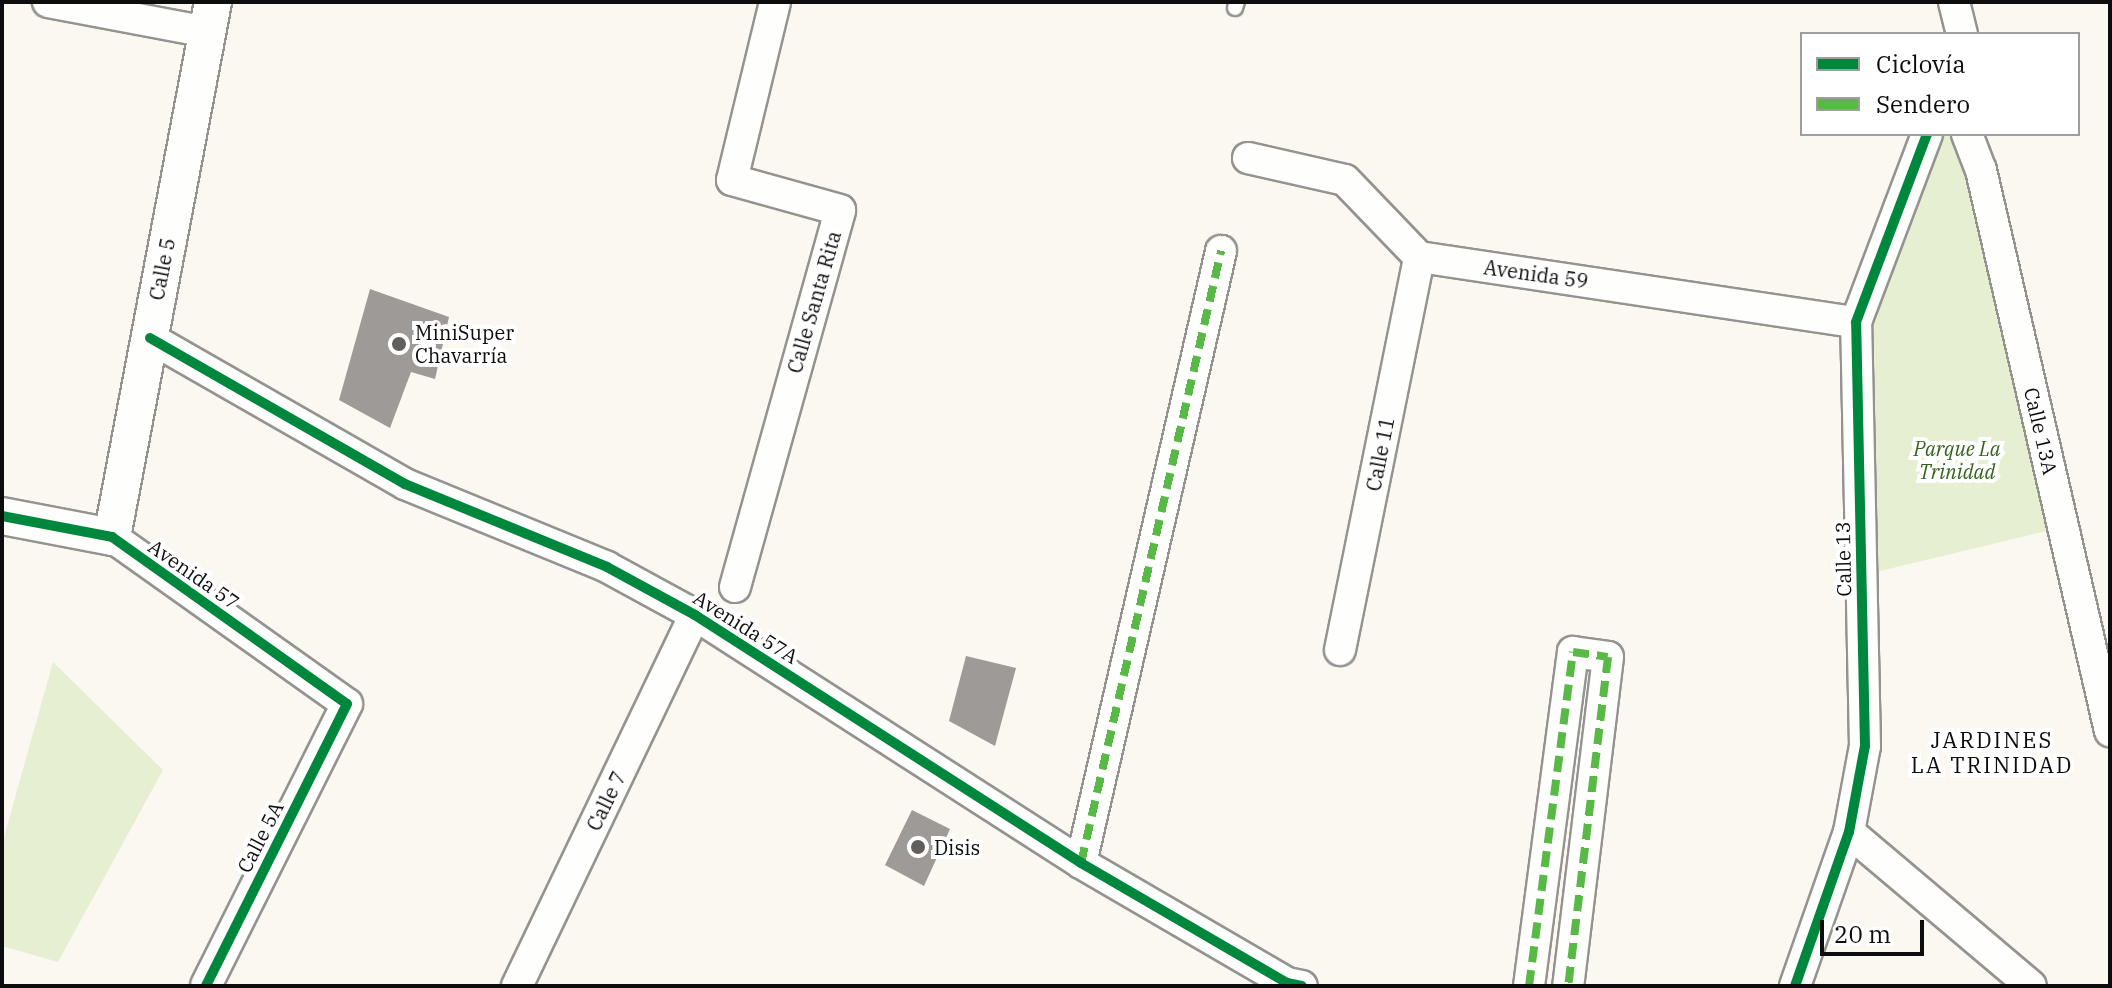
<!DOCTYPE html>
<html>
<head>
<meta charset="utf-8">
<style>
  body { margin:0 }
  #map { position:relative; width:2112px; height:988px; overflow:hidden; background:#fbf8f1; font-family:"IBM Plex Serif",serif }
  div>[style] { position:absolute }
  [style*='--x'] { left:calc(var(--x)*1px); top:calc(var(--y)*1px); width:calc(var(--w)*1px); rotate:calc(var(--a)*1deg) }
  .green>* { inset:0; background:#e7efd2 }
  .building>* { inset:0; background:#9e9a97 }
  .roads { filter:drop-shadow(2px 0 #949390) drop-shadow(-2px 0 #949390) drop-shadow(0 2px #949390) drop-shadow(0 -2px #949390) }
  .service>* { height:14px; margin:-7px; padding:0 7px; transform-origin:7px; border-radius:7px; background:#fefefd }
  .minor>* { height:30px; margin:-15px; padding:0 15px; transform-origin:15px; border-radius:15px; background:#fefefd }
  .tertiary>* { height:36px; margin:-18px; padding:0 18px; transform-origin:18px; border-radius:18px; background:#fefefd }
  .quiet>* { height:8px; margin-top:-4px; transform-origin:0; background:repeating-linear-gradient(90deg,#58b947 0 16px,transparent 0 24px) }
  .cycleway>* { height:10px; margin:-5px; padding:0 5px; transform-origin:5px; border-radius:5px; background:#00873e }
  .dots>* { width:22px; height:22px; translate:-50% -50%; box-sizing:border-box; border:4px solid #fff; border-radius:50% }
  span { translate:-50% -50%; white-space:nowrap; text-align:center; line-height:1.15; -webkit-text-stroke:8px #fff; paint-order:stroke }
  .street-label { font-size:20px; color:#0d0d0d }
  .poi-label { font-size:20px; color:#0d0d0d }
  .left { translate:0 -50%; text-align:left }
  .park-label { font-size:20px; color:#36631f; font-style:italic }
  .neighbourhood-label { font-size:22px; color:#0d0d0d; letter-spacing:2px }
  .frame { position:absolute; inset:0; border:4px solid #0d0d0d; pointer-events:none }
  .legend { position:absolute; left:1800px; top:32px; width:280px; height:104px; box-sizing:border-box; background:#fff; border:2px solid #9e9e9e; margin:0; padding:10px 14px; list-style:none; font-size:24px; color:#0d0d0d }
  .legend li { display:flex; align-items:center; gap:16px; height:40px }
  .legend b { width:40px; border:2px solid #9e9e9e }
  .scale { position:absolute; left:1820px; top:920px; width:104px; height:36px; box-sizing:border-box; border:4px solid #0d0d0d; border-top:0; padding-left:10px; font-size:24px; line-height:28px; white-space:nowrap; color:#0d0d0d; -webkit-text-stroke:6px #fff; paint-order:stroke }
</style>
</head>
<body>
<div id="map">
  <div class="green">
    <i style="clip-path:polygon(1940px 134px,1955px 134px,2063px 527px,1872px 573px,1867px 323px)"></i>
    <i style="clip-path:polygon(53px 662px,163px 770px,58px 962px,2px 946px,2px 844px)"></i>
  </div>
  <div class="building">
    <i style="clip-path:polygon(370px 289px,449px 317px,435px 379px,411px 372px,390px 428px,339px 400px)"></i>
    <i style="clip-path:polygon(966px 656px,1016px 668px,995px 746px,949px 721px)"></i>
    <i style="clip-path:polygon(912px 810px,950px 829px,924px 886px,885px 865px)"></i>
  </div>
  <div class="roads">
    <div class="service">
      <i style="--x:1235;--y:8;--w:6;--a:-72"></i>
    </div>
    <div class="minor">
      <i style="--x:48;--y:2;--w:162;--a:10.7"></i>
      <i style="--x:1954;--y:2;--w:33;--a:76"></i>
      <i style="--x:1967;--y:134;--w:39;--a:69"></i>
      <i style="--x:1981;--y:170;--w:576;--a:77.05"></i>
      <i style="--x:1248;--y:158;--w:99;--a:12.8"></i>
      <i style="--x:1345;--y:180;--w:107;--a:46.1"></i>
      <i style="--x:1419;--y:257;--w:442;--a:8.5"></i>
      <i style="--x:150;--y:338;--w:294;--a:29.8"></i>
      <i style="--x:405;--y:484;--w:218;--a:22.3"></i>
      <i style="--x:607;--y:567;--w:100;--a:28.6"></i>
      <i style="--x:695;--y:615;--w:459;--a:32.7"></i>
      <i style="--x:1081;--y:863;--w:238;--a:30.2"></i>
      <i style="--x:1287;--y:983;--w:15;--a:11"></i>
      <i style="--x:112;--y:537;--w:288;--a:35.4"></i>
      <i style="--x:347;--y:704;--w:315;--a:116.6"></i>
      <i style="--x:735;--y:587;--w:391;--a:-74.4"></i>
      <i style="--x:840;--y:210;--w:112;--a:-164.5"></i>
      <i style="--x:732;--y:180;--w:183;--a:-76.4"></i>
      <i style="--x:1340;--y:650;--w:401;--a:-78.6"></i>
      <i style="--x:1849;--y:832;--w:238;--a:40.2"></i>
      <i style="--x:1081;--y:863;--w:628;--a:-77.11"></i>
      <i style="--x:517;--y:986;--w:411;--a:-64.4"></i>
      <i style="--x:1529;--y:986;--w:337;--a:-82.5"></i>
      <i style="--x:1573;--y:652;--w:35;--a:8"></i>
      <i style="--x:1608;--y:657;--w:331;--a:96.9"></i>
      <i style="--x:1795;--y:986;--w:163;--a:-70.7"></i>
      <i style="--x:1849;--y:832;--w:87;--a:-79.5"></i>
      <i style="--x:1865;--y:746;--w:424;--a:-91.2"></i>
      <i style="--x:1856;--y:322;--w:201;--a:-69.3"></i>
    </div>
    <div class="tertiary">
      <i style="--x:2;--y:516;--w:112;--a:10.8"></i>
      <i style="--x:112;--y:537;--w:544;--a:-79.31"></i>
    </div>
  </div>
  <div class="quiet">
    <i style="--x:1081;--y:863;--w:628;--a:-77.11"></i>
    <i style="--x:1529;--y:986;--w:337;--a:-82.5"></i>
    <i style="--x:1573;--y:652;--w:35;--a:8"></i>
    <i style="--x:1608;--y:657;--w:331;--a:96.9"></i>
  </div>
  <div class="cycleway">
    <i style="--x:150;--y:338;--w:294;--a:29.8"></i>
    <i style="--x:405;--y:484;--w:218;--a:22.3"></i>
    <i style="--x:607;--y:567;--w:100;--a:28.6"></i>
    <i style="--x:695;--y:615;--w:459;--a:32.7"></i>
    <i style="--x:1081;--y:863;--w:238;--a:30.2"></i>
    <i style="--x:1287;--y:983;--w:15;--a:11"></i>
    <i style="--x:2;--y:516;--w:112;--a:10.8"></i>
    <i style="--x:112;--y:537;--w:288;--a:35.4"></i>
    <i style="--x:347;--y:704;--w:315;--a:116.6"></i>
    <i style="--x:1795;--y:986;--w:163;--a:-70.7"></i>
    <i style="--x:1849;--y:832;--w:87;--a:-79.5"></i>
    <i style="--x:1865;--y:746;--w:424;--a:-91.2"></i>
    <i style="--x:1856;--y:322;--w:201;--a:-69.3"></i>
  </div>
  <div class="dots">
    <i style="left:399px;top:344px;background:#605f5d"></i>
    <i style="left:918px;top:847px;background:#605f5d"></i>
  </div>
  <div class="street-label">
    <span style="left:162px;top:269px;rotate:-79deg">Calle 5</span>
    <span style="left:1536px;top:274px;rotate:8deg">Avenida 59</span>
    <span style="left:814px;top:302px;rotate:-74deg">Calle Santa Rita</span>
    <span style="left:2041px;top:431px;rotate:77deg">Calle 13A</span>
    <span style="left:1380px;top:454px;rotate:-79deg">Calle 11</span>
    <span style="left:1843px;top:559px;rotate:-91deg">Calle 13</span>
    <span style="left:194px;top:574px;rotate:35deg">Avenida 57</span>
    <span style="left:746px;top:627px;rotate:32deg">Avenida 57A</span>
    <span style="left:606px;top:801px;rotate:-64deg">Calle 7</span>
    <span style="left:260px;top:837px;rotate:-63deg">Calle 5A</span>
  </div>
  <div class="poi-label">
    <span class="left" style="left:415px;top:344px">MiniSuper<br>Chavarría</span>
    <span class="left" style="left:934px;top:847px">Disis</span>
  </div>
  <div class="park-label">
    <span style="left:1957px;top:460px">Parque La<br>Trinidad</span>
  </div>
  <div class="neighbourhood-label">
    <span style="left:1992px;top:752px">JARDINES<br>LA TRINIDAD</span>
  </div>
  <div class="frame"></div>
  <ul class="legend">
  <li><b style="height:10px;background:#00873e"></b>Ciclovía</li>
  <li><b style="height:10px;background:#58b947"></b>Sendero</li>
  </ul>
  <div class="scale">20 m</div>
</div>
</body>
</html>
